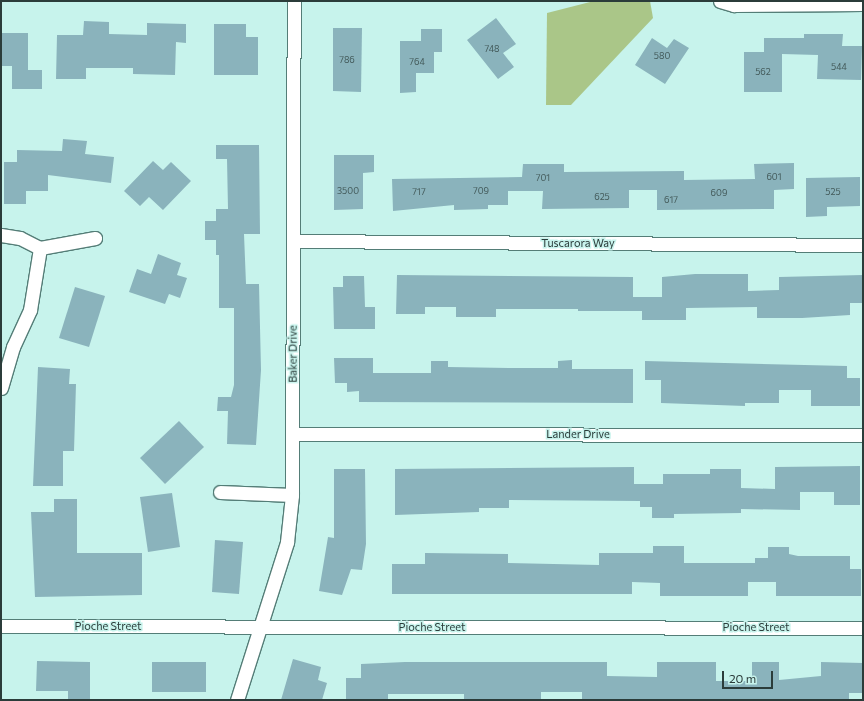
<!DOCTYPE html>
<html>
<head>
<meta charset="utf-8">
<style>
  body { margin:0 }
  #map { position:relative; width:864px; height:701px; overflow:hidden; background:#c7f3ec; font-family:Commissioner,sans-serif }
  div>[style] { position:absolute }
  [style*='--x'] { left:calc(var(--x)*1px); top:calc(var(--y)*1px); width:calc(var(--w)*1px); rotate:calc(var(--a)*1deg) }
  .green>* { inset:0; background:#aac688 }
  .building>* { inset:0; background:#8ab3bc }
  .roads { filter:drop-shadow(1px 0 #547d77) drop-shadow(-1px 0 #547d77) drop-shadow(0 1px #547d77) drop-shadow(0 -1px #547d77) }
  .street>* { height:13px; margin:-6.5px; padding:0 6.5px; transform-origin:6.5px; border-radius:6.5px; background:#fff }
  span { translate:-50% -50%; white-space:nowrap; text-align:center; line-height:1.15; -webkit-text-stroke:3px #c7f3ec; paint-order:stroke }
  .number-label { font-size:9px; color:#435a5a }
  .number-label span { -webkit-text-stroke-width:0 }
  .street-label { font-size:11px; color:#2b3c3a }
  .frame { position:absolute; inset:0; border:2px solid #2b3c3a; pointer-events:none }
  .scale { position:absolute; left:722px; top:671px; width:51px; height:18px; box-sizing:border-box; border:2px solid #2b3c3a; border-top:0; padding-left:5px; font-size:12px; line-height:14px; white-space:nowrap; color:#2b3c3a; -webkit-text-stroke:3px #c7f3ec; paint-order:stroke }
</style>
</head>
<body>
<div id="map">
  <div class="green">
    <i style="clip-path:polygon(594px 1px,650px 1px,653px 18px,571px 105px,546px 105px,547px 13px)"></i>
  </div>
  <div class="building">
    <i style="clip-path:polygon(496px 18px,516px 44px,503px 53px,514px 67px,498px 79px,467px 40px)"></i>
    <i style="clip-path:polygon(84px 21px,109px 22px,109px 34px,147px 35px,147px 23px,186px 24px,186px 43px,176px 42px,175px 75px,133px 74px,133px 68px,86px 68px,86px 79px,56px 79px,57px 35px,83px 35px)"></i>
    <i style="clip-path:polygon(214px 24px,246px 24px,246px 37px,258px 37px,258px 75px,214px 75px)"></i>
    <i style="clip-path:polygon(333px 28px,362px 28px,361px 92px,333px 91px)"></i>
    <i style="clip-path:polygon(421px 29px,442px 29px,442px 52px,434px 52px,434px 73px,416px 73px,416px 92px,400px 93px,400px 41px,421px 41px)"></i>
    <i style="clip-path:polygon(1px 33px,28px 33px,28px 70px,42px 70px,42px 89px,12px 89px,12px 66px,1px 66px)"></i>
    <i style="clip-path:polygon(804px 34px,843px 34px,842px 46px,862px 46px,861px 80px,817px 79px,818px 55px,782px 54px,782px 92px,744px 92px,744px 52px,764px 52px,764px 38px,804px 38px)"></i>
    <i style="clip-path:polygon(652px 38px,667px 48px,674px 39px,689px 48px,665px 84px,635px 65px)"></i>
    <i style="clip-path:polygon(63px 139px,87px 141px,85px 154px,114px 157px,111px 183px,48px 175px,48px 191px,26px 191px,26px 204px,4px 204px,4px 162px,17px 162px,17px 150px,62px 151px)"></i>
    <i style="clip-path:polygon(216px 145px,259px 145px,260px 234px,244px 234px,246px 284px,259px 284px,261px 370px,256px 445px,227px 444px,228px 411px,217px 411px,218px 397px,231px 397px,234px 385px,234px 308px,219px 308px,219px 255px,216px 255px,216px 240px,205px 240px,205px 221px,216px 221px,216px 209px,228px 209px,227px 159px,216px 159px)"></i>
    <i style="clip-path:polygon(334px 155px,374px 155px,374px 172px,363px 173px,363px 209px,334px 210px)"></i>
    <i style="clip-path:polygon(153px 161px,163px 170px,171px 162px,191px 181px,163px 210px,149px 197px,140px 206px,124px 191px)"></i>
    <i style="clip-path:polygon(794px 163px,794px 189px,774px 190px,774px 209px,657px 210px,657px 190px,629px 190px,629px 208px,542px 209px,543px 191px,508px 191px,508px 205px,488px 205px,488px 209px,454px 210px,454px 205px,393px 211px,392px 179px,522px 177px,523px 164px,564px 164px,564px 172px,684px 171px,684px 180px,755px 179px,754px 164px)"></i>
    <i style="clip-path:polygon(860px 177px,860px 206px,827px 207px,827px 216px,806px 217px,806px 178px)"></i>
    <i style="clip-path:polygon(158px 254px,181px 263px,177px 275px,187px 278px,180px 298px,169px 294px,165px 304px,129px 292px,137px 269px,151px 274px)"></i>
    <i style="clip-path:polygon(695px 274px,748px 274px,748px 291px,779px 290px,779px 277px,863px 275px,862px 303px,850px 303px,850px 315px,802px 318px,757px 318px,757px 307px,686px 308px,686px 320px,642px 320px,642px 311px,578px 311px,578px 309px,496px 309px,496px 317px,456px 317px,456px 307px,425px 307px,425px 314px,396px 314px,397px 275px,633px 277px,633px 297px,662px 297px,662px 277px)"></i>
    <i style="clip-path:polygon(343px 276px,364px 276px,365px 307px,375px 307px,375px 329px,334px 329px,333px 287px,343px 287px)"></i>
    <i style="clip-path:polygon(75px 287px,105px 296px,89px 347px,59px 338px)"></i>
    <i style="clip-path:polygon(334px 358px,373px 358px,373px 373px,431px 373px,431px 361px,448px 361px,448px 367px,509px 368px,558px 368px,558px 361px,572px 360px,572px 369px,633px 369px,633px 403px,359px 402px,359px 391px,347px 392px,347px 383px,335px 383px)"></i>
    <i style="clip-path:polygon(645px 361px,847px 366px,847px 378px,860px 378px,860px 406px,811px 406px,811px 390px,779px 390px,779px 403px,745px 403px,745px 406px,661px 403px,661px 380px,645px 380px)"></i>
    <i style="clip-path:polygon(38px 367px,70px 369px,69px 384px,76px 384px,74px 451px,63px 451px,63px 486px,33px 486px)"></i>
    <i style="clip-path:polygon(179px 421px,204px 447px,165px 484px,140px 458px)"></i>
    <i style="clip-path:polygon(860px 466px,860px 505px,834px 505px,834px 492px,800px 492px,800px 510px,741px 509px,741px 513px,674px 514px,674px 518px,652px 518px,652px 507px,640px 507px,640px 501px,509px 500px,509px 508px,479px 508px,479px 512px,395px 515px,395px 469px,634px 467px,634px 484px,663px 484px,663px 474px,710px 474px,710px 469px,741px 469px,741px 488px,775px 489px,775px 467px)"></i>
    <i style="clip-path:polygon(334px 469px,365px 469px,366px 544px,362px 570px,351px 569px,342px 595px,319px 591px,328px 537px,334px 538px)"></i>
    <i style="clip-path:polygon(172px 493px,180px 547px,148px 552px,140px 497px)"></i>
    <i style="clip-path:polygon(54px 499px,77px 499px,77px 553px,142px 553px,142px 595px,35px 597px,31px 512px,54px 512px)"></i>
    <i style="clip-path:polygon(215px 540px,243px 542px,239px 594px,212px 592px)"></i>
    <i style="clip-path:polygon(653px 546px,684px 546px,684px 563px,755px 563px,755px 558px,768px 558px,768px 547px,789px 547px,789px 554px,798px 556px,850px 556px,850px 569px,861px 569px,861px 596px,776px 596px,776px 582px,748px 582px,748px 596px,660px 596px,660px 583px,632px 582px,632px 594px,392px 594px,392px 564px,425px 564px,425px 553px,508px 554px,508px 563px,599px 565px,599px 553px,653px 553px)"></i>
    <i style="clip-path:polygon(293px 659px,321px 667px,318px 680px,327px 683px,322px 700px,281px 700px)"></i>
    <i style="clip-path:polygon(37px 661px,90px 662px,90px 700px,68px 700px,68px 691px,36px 691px)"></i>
    <i style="clip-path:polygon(152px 662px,206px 662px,206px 692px,152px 692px)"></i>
    <i style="clip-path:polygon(405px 662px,607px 662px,607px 676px,657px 677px,657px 662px,716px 662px,716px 681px,752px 681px,752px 662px,779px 662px,779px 680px,821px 676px,821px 662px,863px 663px,863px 693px,849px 693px,849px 700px,582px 700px,582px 692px,541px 692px,541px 700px,464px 700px,464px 694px,388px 694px,388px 700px,346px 700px,346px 678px,361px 678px,361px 664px)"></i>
  </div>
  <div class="roads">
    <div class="street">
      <i style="--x:720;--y:1;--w:15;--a:16"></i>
      <i style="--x:734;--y:5;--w:129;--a:-0.4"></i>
      <i style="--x:1;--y:235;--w:19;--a:9"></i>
      <i style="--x:20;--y:238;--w:22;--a:27"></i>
      <i style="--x:40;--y:248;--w:56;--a:-10.3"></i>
      <i style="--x:293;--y:241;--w:570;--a:0.4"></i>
      <i style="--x:1;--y:388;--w:43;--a:-73.7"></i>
      <i style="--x:13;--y:347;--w:41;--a:-65.3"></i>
      <i style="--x:30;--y:310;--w:63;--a:-80.8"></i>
      <i style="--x:293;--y:434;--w:570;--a:0.1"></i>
      <i style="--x:220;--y:492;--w:72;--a:2.4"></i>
      <i style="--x:1;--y:626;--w:862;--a:0.13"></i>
      <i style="--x:237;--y:700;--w:166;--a:-72.4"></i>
      <i style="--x:287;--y:542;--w:47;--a:-83.9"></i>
      <i style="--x:292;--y:495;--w:494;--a:-89.8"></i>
    </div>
  </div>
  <div class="number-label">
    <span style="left:492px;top:49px">748</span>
    <span style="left:662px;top:56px">580</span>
    <span style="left:347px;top:60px">786</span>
    <span style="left:417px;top:62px">764</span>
    <span style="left:839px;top:67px">544</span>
    <span style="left:763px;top:72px">562</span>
    <span style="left:774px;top:177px">601</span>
    <span style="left:543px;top:178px">701</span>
    <span style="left:348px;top:191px">3500</span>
    <span style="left:481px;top:191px">709</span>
    <span style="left:419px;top:192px">717</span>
    <span style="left:833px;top:192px">525</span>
    <span style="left:719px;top:193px">609</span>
    <span style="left:602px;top:197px">625</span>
    <span style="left:671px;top:200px">617</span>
  </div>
  <div class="street-label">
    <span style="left:578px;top:243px">Tuscarora Way</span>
    <span style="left:293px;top:354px;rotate:-90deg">Baker Drive</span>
    <span style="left:578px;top:434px">Lander Drive</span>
    <span style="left:108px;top:626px">Pioche Street</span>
    <span style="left:432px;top:627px">Pioche Street</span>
    <span style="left:756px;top:627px">Pioche Street</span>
  </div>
  <div class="frame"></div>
  <div class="scale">20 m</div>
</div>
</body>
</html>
